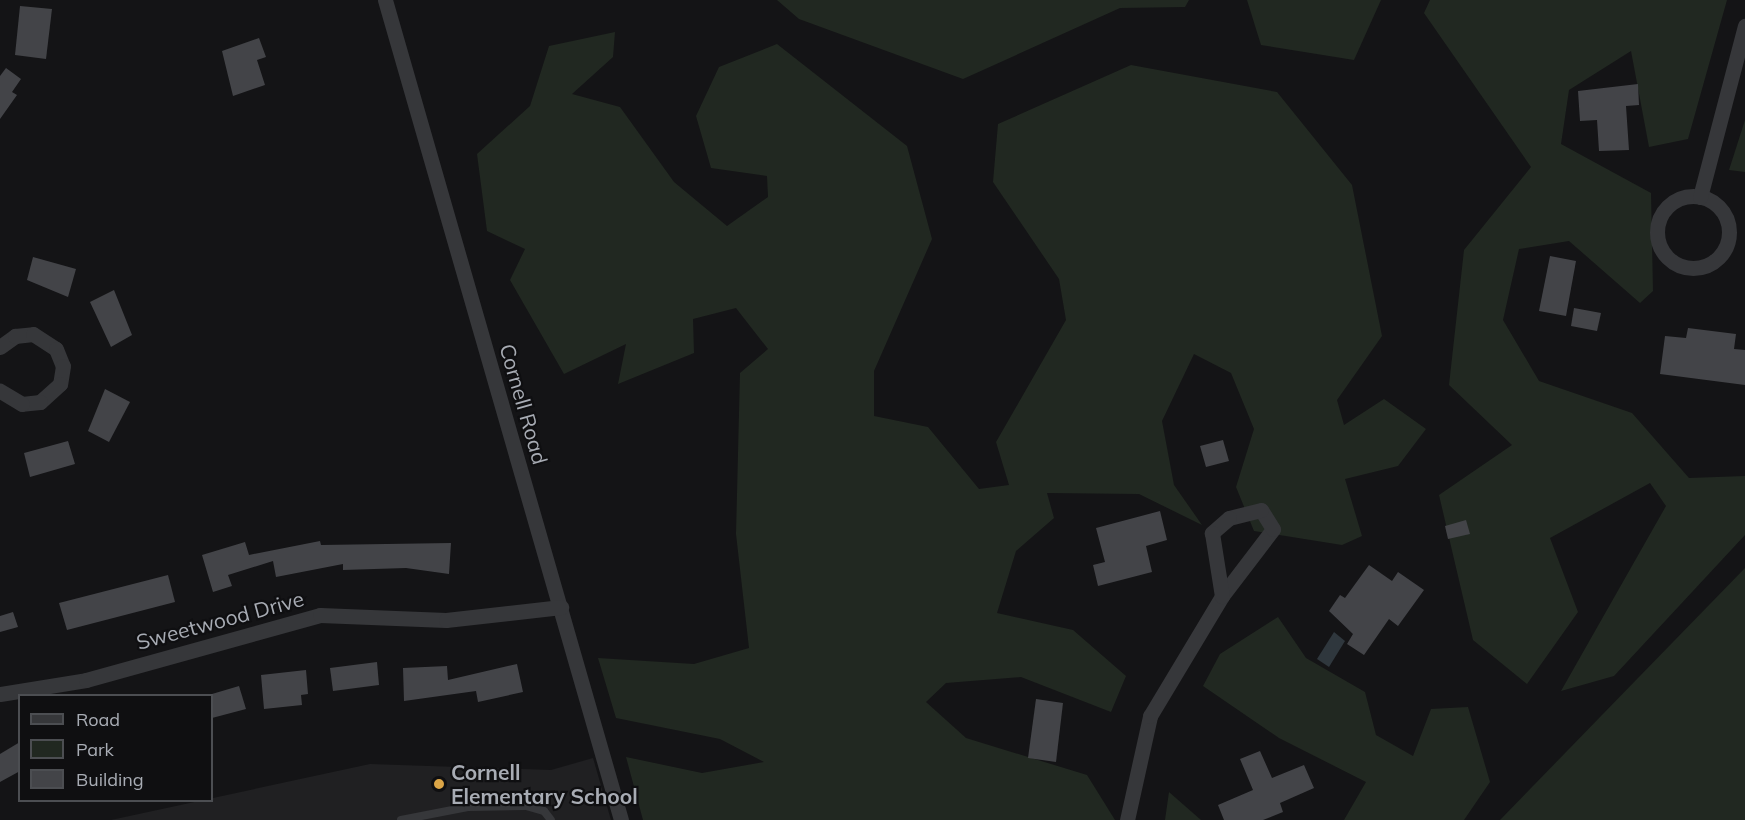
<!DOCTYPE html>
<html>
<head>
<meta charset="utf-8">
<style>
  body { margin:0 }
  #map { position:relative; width:1745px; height:820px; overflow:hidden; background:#141416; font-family:Mulish,sans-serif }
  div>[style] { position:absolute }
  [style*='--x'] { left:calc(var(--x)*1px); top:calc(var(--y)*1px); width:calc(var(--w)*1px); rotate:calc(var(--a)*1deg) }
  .built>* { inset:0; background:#202022 }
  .green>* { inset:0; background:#212821 }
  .water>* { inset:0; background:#2f373d }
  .building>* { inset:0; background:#434448 }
  .lane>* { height:8px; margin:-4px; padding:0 4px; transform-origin:4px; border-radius:4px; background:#36373a }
  .street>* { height:15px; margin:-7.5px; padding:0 7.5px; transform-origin:7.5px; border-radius:7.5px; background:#36373a }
  .street>.ring { margin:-7.5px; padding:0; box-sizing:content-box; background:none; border:15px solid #36373a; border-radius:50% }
  .dots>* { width:16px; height:16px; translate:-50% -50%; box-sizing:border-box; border:3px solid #0f0f11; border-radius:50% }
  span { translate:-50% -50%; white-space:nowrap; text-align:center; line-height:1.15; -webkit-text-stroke:4.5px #0f0f11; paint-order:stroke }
  .street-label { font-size:21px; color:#a8acb4 }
  .poi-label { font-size:21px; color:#a8acb4; font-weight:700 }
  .left { translate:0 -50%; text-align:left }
  .legend { position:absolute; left:18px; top:694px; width:195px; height:108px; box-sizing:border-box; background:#0f0f11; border:2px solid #4c4e52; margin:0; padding:8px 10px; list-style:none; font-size:18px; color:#a8acb4 }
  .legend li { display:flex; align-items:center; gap:12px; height:30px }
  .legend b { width:30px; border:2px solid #4c4e52 }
</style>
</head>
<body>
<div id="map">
  <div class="built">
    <i style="clip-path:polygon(593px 758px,611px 820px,111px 820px,370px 764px,551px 770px)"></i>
  </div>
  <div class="green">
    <i style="clip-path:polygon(777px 0,1189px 0,1185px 7px,1120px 8px,963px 79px,799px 19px)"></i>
    <i style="clip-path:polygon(1247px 0,1381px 0,1354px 60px,1261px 45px)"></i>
    <i style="clip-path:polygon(1430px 0,1727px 0,1688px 139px,1649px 147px,1631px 51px,1569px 90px,1561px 144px,1651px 193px,1653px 291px,1640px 303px,1569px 241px,1519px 249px,1503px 320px,1539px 381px,1632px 413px,1689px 478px,1745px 476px,1745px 535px,1614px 676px,1561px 691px,1666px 506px,1650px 483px,1550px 538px,1578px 612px,1527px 684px,1473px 640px,1439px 495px,1512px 445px,1449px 385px,1464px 250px,1531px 167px,1424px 13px)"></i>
    <i style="clip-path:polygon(615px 32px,613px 57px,572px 94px,620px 107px,674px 182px,727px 226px,768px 197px,767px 176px,711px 168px,696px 116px,719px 67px,777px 44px,907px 146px,932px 239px,874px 371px,874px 416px,928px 427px,979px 489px,1009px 485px,996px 442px,1066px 320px,1059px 279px,993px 182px,998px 124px,1131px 65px,1277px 92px,1352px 185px,1382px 336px,1337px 400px,1344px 425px,1384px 399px,1426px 429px,1398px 466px,1345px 479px,1362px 536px,1342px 545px,1254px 531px,1236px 487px,1254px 429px,1231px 373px,1194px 354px,1162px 421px,1174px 485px,1202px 525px,1139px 494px,1047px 493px,1054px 518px,1016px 551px,997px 613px,1073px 630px,1126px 676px,1111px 712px,1021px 677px,946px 683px,926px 702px,966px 738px,1087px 775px,1115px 820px,643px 820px,626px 757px,702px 773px,764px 762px,720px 739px,616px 718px,598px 658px,694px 664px,749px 648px,736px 534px,740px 373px,768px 349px,736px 308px,693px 319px,694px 353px,618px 384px,626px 344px,564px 374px,510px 280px,525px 249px,487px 231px,477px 154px,530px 106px,549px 46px)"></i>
    <i style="clip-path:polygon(1745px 120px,1745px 172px,1729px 170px)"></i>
    <i style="clip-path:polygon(1745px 568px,1745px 820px,1500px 820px,1602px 715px)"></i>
    <i style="clip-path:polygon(1278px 617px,1306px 658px,1365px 692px,1376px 735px,1413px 756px,1431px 709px,1468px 707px,1490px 782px,1464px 820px,1344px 820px,1366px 782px,1279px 738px,1203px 686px,1220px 654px)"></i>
    <i style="clip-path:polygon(1169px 792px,1201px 820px,1165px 820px)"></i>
  </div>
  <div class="water">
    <i style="clip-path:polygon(1334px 632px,1345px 641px,1329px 667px,1317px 659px)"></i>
  </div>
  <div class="building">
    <i style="clip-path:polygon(20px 6px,52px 9px,46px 59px,15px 55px)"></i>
    <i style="clip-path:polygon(259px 38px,266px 57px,257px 60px,265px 85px,233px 96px,222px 51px)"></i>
    <i style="clip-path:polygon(6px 68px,21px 79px,12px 92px,17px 95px,0 119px,0 76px)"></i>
    <i style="clip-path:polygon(1638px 84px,1639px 105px,1626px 106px,1629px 150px,1599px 151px,1597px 120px,1580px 121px,1578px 91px)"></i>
    <i style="clip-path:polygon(1550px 256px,1576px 261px,1566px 316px,1539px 311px)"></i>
    <i style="clip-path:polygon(33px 257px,76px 269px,68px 297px,27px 280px)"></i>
    <i style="clip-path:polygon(114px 290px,132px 335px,111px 347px,90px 302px)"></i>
    <i style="clip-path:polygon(1574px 308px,1601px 313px,1597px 331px,1571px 326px)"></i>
    <i style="clip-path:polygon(1688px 328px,1736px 334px,1734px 349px,1745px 350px,1745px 385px,1660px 374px,1665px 336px,1686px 338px)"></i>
    <i style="clip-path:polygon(105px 389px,130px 402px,109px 442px,88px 431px)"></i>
    <i style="clip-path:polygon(1223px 440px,1229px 461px,1206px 467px,1200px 446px)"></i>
    <i style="clip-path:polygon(68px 441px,75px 464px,30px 477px,24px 453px)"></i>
    <i style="clip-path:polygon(1160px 511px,1167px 540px,1146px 546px,1152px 572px,1098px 586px,1093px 565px,1105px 562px,1096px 528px)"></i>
    <i style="clip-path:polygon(1466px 520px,1470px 534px,1448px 539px,1445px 526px)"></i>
    <i style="clip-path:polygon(320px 541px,321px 545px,451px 543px,449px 574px,406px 568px,343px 570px,343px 564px,276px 577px,273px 561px,228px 575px,232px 586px,213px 592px,202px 555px,245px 542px,249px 555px)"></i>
    <i style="clip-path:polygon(1369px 565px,1392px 581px,1398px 572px,1424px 590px,1398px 626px,1389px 619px,1364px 655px,1347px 644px,1353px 634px,1329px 611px,1340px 595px,1345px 598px)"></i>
    <i style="clip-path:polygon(168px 575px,175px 602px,67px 630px,59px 603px)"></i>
    <i style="clip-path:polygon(13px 612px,18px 627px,0 632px,0 616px)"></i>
    <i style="clip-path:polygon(377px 662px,379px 685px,333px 691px,330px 668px)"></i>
    <i style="clip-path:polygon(517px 664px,523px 692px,478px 702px,476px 691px,404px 701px,403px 668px,447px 666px,448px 680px)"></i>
    <i style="clip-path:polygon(306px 670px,308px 694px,301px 695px,302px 705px,264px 709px,261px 675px)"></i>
    <i style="clip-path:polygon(239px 686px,246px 709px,212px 718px,212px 694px)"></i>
    <i style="clip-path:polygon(1036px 699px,1063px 703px,1056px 762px,1028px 758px)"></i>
    <i style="clip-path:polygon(20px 742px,20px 771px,0 782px,0 754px)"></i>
    <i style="clip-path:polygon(1260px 751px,1272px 778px,1304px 765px,1314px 788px,1280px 803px,1283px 812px,1263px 820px,1224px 820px,1218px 805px,1253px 790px,1240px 759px)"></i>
  </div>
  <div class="lane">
    <i style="--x:401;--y:820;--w:68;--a:-11"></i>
    <i style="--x:468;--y:807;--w:58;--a:-1"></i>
    <i style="--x:526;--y:806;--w:19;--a:16"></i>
    <i style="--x:544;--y:811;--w:11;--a:52"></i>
  </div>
  <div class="street">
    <i style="--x:385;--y:0;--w:853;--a:73.94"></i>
    <i class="ring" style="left:1657px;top:196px;width:57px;height:57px"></i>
    <i style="--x:1700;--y:197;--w:177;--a:-75.3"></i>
    <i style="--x:0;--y:347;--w:19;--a:-36"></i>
    <i style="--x:15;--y:336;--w:18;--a:-6"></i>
    <i style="--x:33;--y:334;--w:27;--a:33"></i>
    <i style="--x:56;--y:349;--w:18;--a:68"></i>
    <i style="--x:63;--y:366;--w:18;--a:99"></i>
    <i style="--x:60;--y:384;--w:27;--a:138"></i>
    <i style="--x:40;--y:402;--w:18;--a:174"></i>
    <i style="--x:22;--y:404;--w:26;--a:-149"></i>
    <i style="--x:0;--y:694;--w:87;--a:-9.2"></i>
    <i style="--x:86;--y:680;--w:243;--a:-15.5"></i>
    <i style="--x:320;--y:615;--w:126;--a:2.3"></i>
    <i style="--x:446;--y:620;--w:116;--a:-6.4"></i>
    <i style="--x:1127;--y:820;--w:107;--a:-77.5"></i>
    <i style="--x:1150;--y:716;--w:140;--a:-59"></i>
    <i style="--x:1222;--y:596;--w:84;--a:-52.7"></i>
    <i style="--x:1273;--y:529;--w:22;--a:-122"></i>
    <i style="--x:1261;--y:510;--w:33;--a:166"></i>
    <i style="--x:1229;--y:518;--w:23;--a:139"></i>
    <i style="--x:1212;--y:533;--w:64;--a:81"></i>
  </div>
  <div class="dots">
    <i style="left:439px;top:784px;background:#dba547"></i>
  </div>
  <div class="street-label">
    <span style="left:524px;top:404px;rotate:74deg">Cornell Road</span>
    <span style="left:220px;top:620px;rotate:-15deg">Sweetwood Drive</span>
  </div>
  <div class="poi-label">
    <span class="left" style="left:451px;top:784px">Cornell<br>Elementary School</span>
  </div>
  <ul class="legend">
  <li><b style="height:8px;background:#36373a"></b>Road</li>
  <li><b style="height:16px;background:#212821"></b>Park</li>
  <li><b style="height:16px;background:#434448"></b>Building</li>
  </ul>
</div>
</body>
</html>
